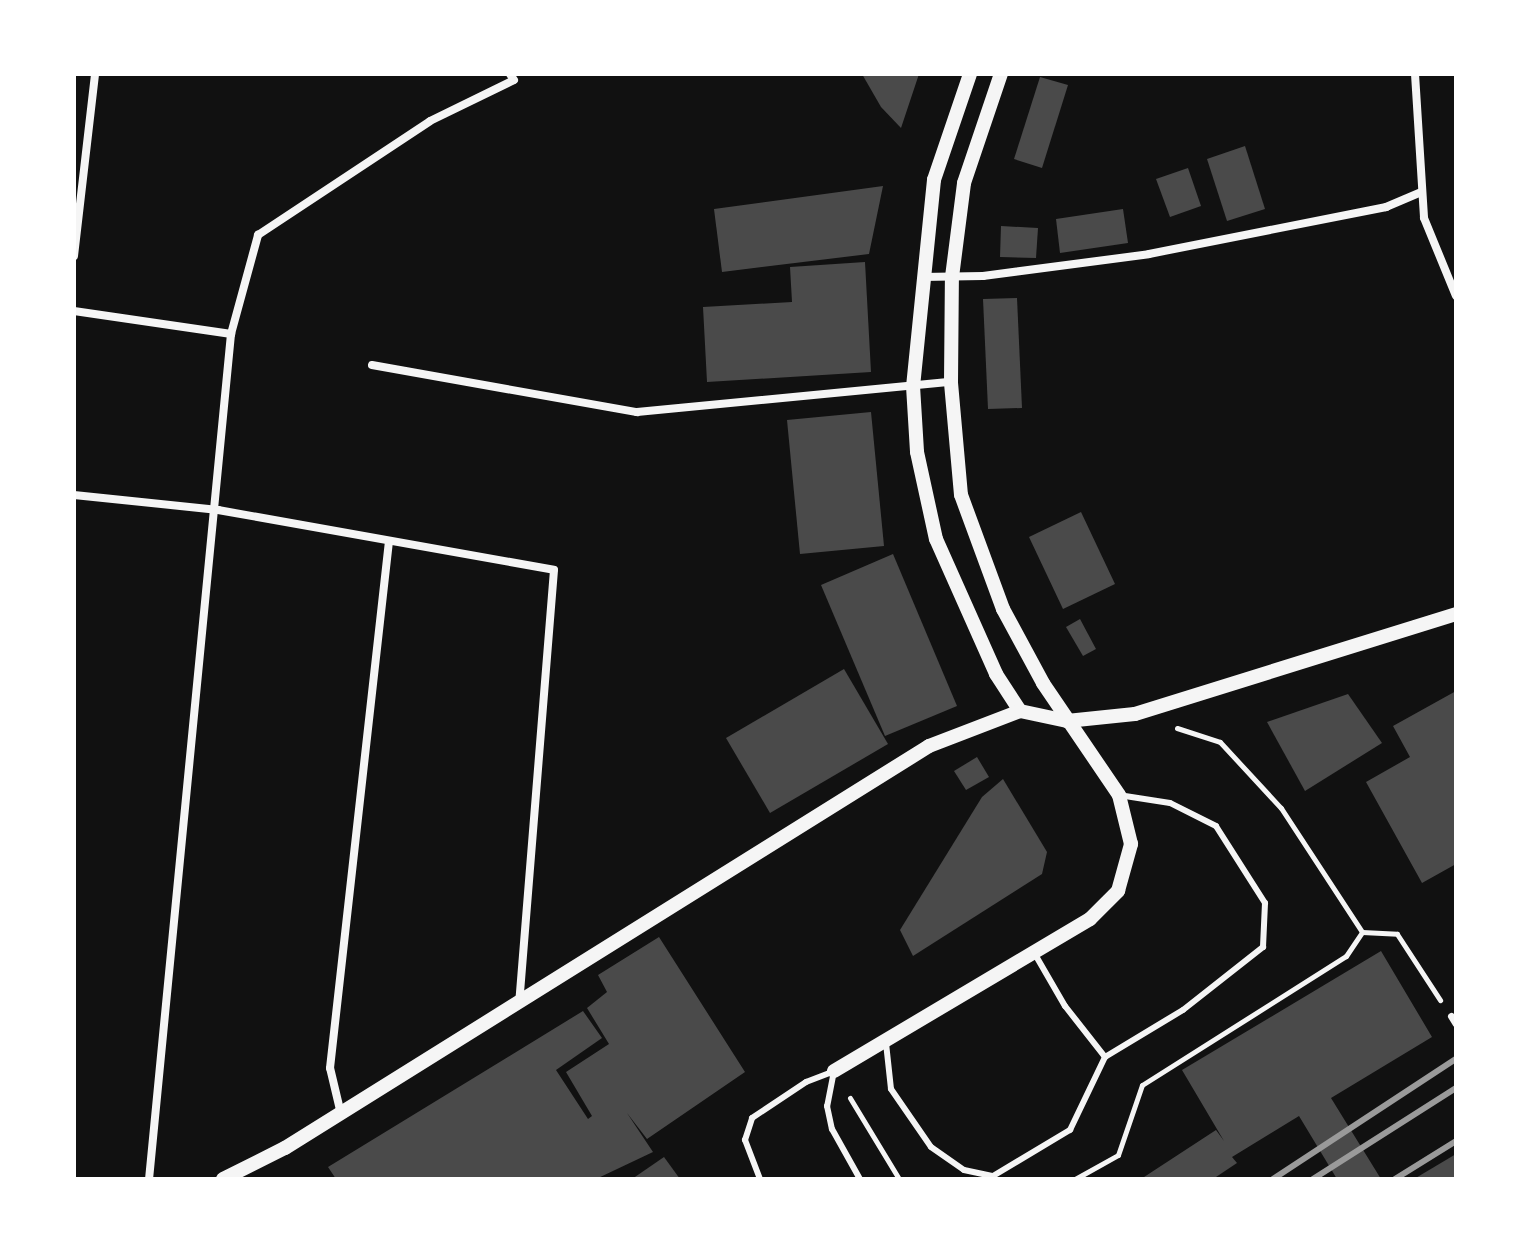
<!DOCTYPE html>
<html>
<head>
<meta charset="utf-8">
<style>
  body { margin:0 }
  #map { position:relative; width:1530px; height:1253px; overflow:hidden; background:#111; font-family:Quicksand,sans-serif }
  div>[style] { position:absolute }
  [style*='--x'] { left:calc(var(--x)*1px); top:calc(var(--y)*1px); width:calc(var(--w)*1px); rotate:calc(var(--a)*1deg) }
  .building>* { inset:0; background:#4a4a4a }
  .path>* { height:5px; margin:-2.5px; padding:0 2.5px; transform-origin:2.5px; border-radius:2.5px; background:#f5f5f5 }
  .service>* { height:6px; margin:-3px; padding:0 3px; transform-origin:3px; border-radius:3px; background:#f5f5f5 }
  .pedestrian>* { height:7px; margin:-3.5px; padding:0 3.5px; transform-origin:3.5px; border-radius:3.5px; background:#f5f5f5 }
  .minor>* { height:8px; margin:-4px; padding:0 4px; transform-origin:4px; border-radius:4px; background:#f5f5f5 }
  .tertiary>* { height:14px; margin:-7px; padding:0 7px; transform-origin:7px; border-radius:7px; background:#f5f5f5 }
  .rail>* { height:6px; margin:-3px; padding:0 3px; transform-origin:3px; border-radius:3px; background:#9a9a9a }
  span { translate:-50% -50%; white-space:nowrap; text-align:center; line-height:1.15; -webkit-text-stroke:7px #fff; paint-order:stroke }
  .frame { position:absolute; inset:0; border:76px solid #fff; pointer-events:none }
</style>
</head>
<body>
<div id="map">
  <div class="building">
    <i style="clip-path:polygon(862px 74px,919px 74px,901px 128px,881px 107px)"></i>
    <i style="clip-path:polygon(1040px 77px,1068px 85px,1042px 168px,1014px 159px)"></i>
    <i style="clip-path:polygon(1245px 146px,1265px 209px,1227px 221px,1207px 159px)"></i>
    <i style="clip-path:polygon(1188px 168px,1201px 206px,1170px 217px,1156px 179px)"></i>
    <i style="clip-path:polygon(883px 186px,869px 254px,722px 272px,714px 209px)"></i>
    <i style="clip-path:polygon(1123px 209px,1128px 243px,1060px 253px,1056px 219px)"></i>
    <i style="clip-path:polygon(1001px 226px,1038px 228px,1036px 258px,1000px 257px)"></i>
    <i style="clip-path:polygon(865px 262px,871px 372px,707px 382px,703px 307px,792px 302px,790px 267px)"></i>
    <i style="clip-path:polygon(1017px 298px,1022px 408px,988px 409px,983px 299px)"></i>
    <i style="clip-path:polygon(871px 412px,884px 546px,800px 554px,787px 420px)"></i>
    <i style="clip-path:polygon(1081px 512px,1115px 584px,1063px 609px,1029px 537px)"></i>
    <i style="clip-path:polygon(893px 554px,957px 706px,885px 736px,821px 585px)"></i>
    <i style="clip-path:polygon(1080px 619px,1096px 649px,1083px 656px,1066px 627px)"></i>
    <i style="clip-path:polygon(844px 669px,888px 744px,770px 813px,726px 738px)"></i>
    <i style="clip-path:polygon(1456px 691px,1456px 864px,1422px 883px,1366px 782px,1410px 757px,1393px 726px)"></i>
    <i style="clip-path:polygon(1348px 694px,1382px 743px,1305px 791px,1267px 722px)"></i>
    <i style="clip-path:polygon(977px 757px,989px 777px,966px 790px,954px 771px)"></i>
    <i style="clip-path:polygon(1003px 779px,1047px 852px,1042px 874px,913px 956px,900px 930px,982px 797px)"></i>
    <i style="clip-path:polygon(659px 937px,745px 1072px,647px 1139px,627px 1113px,653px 1152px,596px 1179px,336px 1179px,328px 1167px,583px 1011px,602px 1038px,556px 1070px,588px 1119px,592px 1116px,566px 1072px,609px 1044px,587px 1008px,607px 992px,598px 975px)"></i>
    <i style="clip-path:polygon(1381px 951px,1432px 1037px,1331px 1098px,1381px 1179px,1337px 1179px,1299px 1116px,1232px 1157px,1237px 1163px,1213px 1179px,1141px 1179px,1216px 1130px,1224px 1141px,1182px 1070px)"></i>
    <i style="clip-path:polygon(1456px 1154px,1456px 1179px,1414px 1179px)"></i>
    <i style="clip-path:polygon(664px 1157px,680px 1179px,632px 1179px)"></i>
  </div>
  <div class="path">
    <i style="--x:1177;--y:728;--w:45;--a:18"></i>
    <i style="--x:1220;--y:742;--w:90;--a:47.3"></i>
    <i style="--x:1281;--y:808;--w:148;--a:56.8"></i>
    <i style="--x:850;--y:1098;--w:95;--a:58.8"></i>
    <i style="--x:1075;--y:1179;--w:49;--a:-29.2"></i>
    <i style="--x:1118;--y:1155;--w:74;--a:-71.1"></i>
    <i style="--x:1142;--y:1085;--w:241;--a:-32.3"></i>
    <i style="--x:1346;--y:956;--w:29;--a:-56"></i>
    <i style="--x:1362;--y:932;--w:35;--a:3"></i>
    <i style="--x:1397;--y:934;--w:79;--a:56.9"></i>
  </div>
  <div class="service">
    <i style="--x:1036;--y:956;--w:58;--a:59.9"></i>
    <i style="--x:1065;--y:1006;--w:65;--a:51.9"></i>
    <i style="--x:886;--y:1043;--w:46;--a:83.8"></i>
    <i style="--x:891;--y:1089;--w:70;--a:55.4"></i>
    <i style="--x:931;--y:1147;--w:40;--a:34.9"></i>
    <i style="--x:964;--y:1170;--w:30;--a:12"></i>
    <i style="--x:993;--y:1176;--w:90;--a:-30.9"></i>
    <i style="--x:1070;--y:1130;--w:81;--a:-64.4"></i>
    <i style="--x:1105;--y:1057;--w:91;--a:-31.1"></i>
    <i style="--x:1183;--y:1010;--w:102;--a:-38.2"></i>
    <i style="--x:1263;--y:947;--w:44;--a:-87.4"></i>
    <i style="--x:1265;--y:903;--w:91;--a:-122.5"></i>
    <i style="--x:1216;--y:826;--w:51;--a:-153.4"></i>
    <i style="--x:1170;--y:803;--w:52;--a:-171.1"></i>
    <i style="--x:834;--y:1071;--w:36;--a:101"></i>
    <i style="--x:827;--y:1106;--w:24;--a:78"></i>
    <i style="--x:832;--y:1129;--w:57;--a:60.8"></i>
    <i style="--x:760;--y:1179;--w:42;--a:-111"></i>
    <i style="--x:745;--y:1140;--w:23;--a:-72"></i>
    <i style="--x:752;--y:1118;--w:65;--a:-33.7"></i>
    <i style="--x:806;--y:1082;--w:30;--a:-21"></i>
  </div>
  <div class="pedestrian">
    <i style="--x:1451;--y:1016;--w:9;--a:58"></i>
  </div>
  <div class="minor">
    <i style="--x:1415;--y:74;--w:144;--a:86.4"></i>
    <i style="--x:1424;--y:218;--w:84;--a:67.7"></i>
    <i style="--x:74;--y:256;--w:183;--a:-83.4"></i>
    <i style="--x:922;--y:277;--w:61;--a:-0.9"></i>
    <i style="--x:983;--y:276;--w:167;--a:-7.5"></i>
    <i style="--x:1149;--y:254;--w:242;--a:-11.2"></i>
    <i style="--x:1386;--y:207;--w:39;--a:-23"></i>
    <i style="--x:74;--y:311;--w:159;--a:8.3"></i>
    <i style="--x:231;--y:334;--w:849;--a:95.54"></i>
    <i style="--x:231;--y:334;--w:103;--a:-74.7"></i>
    <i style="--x:258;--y:235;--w:206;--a:-33.5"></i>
    <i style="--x:430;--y:121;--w:93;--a:-26"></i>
    <i style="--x:514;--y:80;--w:7;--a:-124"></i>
    <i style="--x:372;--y:365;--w:269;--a:10.1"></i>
    <i style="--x:637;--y:412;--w:315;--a:-5.5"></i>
    <i style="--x:74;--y:495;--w:145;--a:5.9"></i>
    <i style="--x:218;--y:510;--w:341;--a:10.1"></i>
    <i style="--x:554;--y:570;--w:433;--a:94.6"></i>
    <i style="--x:341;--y:1114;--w:47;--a:-103.4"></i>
    <i style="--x:330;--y:1068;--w:530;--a:-83.61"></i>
  </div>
  <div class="tertiary">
    <i style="--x:970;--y:74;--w:112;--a:108.8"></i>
    <i style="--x:934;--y:180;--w:207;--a:95.8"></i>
    <i style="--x:913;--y:386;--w:66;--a:86.5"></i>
    <i style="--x:917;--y:452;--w:89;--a:77.7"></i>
    <i style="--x:936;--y:539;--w:148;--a:66"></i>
    <i style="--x:996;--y:674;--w:44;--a:57"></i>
    <i style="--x:1020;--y:711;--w:48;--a:12"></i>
    <i style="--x:1067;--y:721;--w:68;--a:-5.9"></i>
    <i style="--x:1135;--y:714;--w:336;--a:-17.3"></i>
    <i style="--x:834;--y:1071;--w:298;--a:-30.7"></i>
    <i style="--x:1090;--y:919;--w:40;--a:-45"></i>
    <i style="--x:1118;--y:891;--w:49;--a:-74.5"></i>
    <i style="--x:1131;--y:844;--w:50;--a:-103.8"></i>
    <i style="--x:1119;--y:795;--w:135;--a:-124.2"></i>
    <i style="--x:1043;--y:683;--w:84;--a:-118.4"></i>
    <i style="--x:1003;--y:609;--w:121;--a:-110.2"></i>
    <i style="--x:961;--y:495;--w:113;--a:-95.1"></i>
    <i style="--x:951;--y:382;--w:105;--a:-89.5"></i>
    <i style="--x:952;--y:277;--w:95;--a:-82.7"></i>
    <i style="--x:964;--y:183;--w:115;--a:-71.3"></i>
    <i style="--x:223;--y:1179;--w:69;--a:-26.6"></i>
    <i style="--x:285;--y:1148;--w:759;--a:-31.97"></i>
    <i style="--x:929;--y:746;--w:97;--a:-21"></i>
  </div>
  <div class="rail">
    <i style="--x:1273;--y:1179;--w:219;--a:-33.3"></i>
    <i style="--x:1313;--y:1179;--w:169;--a:-32.5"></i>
    <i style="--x:1395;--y:1179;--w:72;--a:-31.9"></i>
  </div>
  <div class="frame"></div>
</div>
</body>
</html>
